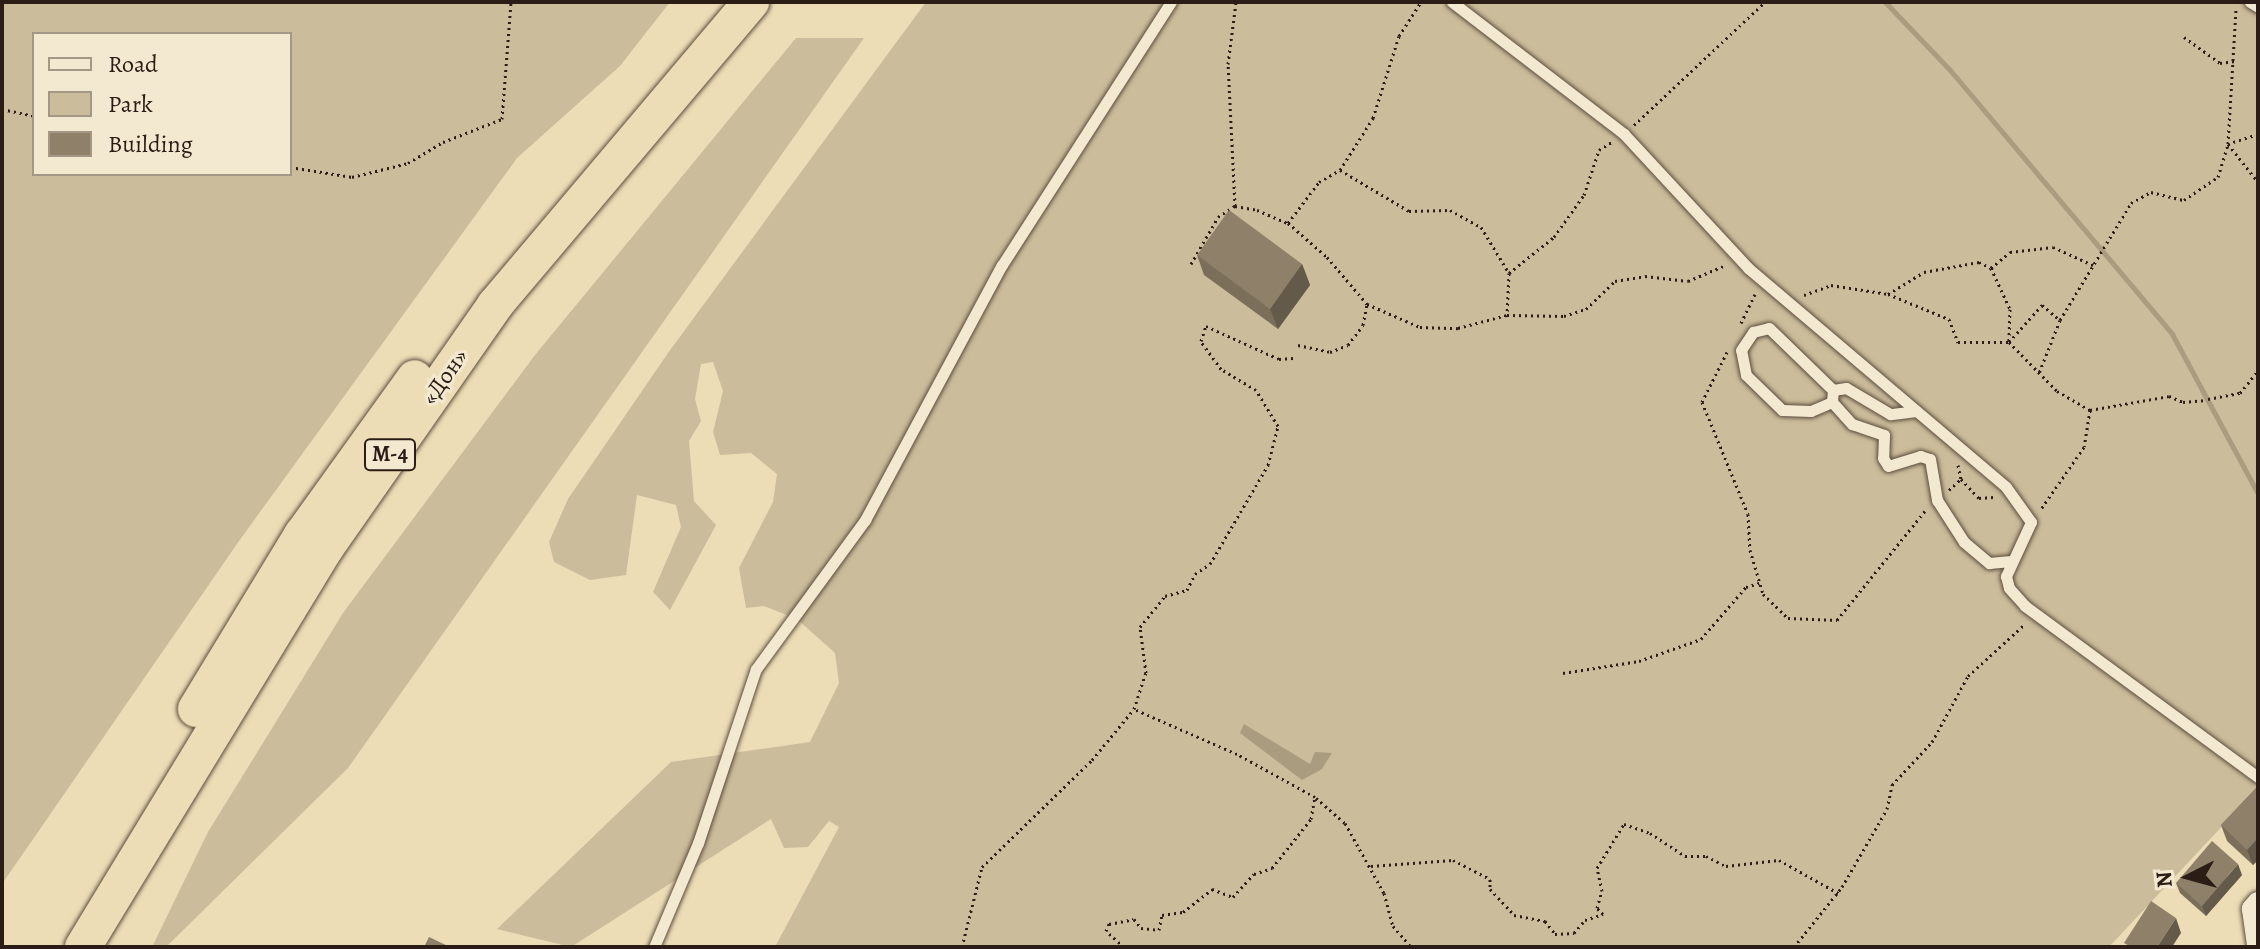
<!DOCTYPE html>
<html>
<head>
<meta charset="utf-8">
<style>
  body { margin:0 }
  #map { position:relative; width:2260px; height:949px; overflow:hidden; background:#ecddb6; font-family:Alegreya,serif }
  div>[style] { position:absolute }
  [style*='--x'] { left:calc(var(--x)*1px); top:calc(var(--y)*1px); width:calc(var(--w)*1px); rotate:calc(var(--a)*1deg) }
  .green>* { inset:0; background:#cbbc9b }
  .water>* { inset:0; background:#aa9c7f }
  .stream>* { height:5px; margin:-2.5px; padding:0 2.5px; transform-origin:2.5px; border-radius:2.5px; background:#aa9c7f }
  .path>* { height:3px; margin-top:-1.5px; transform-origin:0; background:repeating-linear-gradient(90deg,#2b1d15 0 2px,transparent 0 6px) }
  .roads { filter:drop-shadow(0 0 2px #5b4d3d) drop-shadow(0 0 2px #5b4d3d) }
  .service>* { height:11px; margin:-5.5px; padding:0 5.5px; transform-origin:5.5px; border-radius:5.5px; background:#f3e9d0 }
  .minor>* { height:22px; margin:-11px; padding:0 11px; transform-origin:11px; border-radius:11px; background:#f3e9d0 }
  .trunk>* { height:36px; margin:-18px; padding:0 18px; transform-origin:18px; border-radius:18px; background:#ecddb6 }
  .wall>* { inset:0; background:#7b6f5a }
  .shaded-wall>* { inset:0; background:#645a4a }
  .building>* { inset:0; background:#8f8169 }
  span { translate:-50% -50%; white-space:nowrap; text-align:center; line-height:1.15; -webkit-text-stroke:6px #f3e9d0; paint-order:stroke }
  .shield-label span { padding:2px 6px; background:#f3e9d0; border:2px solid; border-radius:6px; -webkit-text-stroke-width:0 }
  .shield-label { font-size:22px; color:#2b1d15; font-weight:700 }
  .street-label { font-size:24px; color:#2b1d15 }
  .frame { position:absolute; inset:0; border:4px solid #2b1d15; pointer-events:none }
  .legend { position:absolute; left:32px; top:32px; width:260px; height:144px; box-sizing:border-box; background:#f3e9d0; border:2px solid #a39785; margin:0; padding:10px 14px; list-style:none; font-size:24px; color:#2b1d15 }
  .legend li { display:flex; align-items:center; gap:16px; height:40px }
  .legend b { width:40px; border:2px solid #a39785 }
  .north { position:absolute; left:2148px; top:837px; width:80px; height:80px; -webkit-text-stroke:6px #f3e9d0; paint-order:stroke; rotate:264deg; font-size:22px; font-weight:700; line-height:32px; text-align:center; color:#2b1d15 }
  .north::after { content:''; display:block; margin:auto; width:28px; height:36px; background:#2b1d15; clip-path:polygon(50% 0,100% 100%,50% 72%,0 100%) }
</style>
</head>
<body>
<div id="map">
  <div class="green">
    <i style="clip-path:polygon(evenodd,2px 2px,670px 2px,620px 66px,517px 158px,239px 541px,2px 884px,2px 2px,34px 34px,290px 34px,290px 174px,34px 174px,34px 34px)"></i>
    <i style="clip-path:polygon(926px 2px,2258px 2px,2258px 788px,2109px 947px,775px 947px,839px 827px,829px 821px,808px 847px,784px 848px,771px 819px,571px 947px,497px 929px,671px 762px,810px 742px,839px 683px,835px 653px,797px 619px,764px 606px,746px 608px,739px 568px,773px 502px,777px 474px,751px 453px,720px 455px,713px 432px,723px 391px,713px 362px,701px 364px,695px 399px,701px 421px,689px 441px,694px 501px,716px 525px,670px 610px,653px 592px,681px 527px,676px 505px,637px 495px,626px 575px,590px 580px,554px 562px,549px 542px,568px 499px,668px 353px)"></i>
    <i style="clip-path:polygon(796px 38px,864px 38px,348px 768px,166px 947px,152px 947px,208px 832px,343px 613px,535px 355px)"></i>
  </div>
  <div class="water">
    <i style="clip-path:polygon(1244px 724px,1310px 764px,1315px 752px,1332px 753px,1322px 769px,1302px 780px,1240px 733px)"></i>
  </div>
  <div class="stream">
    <i style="--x:1885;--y:2;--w:94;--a:46.3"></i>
    <i style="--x:1950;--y:70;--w:345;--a:49.9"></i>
    <i style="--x:2172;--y:334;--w:182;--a:61.7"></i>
  </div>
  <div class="path">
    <i style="--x:2184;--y:37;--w:44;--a:35.8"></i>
    <i style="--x:2220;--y:63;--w:15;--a:-8"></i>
    <i style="--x:2;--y:109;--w:33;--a:12"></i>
    <i style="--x:1634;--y:125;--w:180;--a:-43.2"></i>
    <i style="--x:2258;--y:134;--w:32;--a:162"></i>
    <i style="--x:2228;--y:144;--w:48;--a:51.7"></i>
    <i style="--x:290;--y:167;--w:63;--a:9.2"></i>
    <i style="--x:352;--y:177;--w:58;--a:-14"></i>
    <i style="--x:408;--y:163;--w:41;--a:-31"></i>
    <i style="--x:443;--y:142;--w:63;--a:-21.3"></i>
    <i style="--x:502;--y:119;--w:117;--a:-85.6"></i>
    <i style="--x:1340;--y:170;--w:62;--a:-57.6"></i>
    <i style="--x:1373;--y:118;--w:86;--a:-72.4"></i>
    <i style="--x:1399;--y:36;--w:40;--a:-57.1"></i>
    <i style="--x:1235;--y:206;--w:142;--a:-92.8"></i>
    <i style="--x:1228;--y:64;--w:63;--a:-82.6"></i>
    <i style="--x:1288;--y:223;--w:51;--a:-52.9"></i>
    <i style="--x:1319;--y:182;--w:24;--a:-30"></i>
    <i style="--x:1340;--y:170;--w:80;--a:30.7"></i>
    <i style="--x:1409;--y:211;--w:41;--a:-1.4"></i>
    <i style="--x:1450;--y:210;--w:35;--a:29"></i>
    <i style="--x:1481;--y:227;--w:54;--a:58.7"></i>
    <i style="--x:1509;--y:273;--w:42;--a:92.7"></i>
    <i style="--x:1191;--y:264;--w:54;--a:-60.1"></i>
    <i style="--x:1218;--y:217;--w:20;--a:-33"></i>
    <i style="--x:1235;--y:206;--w:22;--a:10"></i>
    <i style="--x:1257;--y:210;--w:34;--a:23"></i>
    <i style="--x:1288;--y:223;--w:52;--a:41.1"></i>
    <i style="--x:1327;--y:257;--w:62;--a:49.6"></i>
    <i style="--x:1367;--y:304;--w:58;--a:23.5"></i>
    <i style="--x:1420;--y:327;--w:38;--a:2"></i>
    <i style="--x:1458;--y:328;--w:51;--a:-14.9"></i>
    <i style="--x:1507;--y:315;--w:57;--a:1"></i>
    <i style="--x:1564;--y:316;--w:23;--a:-18"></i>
    <i style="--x:1586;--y:309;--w:40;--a:-44"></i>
    <i style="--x:1615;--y:281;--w:30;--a:-9"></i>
    <i style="--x:1645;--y:276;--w:43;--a:6.6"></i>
    <i style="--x:1688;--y:281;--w:39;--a:-23"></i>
    <i style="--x:1991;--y:268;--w:25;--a:-40"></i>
    <i style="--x:2010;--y:252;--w:43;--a:-6.6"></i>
    <i style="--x:2053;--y:247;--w:44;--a:24.2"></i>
    <i style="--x:1509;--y:273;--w:58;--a:-38.7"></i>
    <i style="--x:1554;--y:237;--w:52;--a:-54.5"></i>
    <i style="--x:1584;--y:195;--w:47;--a:-71.6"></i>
    <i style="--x:1599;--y:150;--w:15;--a:-32"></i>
    <i style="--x:1888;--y:294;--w:42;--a:-31.4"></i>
    <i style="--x:1924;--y:272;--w:56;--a:-10.3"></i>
    <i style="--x:1979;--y:262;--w:13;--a:27"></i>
    <i style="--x:1991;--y:268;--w:45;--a:65.1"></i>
    <i style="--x:2010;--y:309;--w:33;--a:92"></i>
    <i style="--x:2009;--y:342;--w:50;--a:-48.3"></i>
    <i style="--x:2042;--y:305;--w:23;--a:40"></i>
    <i style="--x:2060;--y:320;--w:57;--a:111.6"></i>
    <i style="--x:1804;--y:295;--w:29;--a:-20"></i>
    <i style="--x:1831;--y:285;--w:58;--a:9"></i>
    <i style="--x:1888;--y:294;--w:66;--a:22.3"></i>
    <i style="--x:1949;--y:319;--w:25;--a:69"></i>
    <i style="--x:1958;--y:342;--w:51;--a:0"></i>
    <i style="--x:2009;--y:342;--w:69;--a:45.6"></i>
    <i style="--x:2057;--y:391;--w:38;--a:30"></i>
    <i style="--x:2090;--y:410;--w:37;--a:99"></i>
    <i style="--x:2084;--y:447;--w:75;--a:124.7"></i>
    <i style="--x:2060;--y:320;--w:137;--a:-58.7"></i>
    <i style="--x:2131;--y:203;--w:23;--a:-29"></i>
    <i style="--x:2151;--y:192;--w:34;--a:14"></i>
    <i style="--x:2184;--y:200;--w:41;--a:-34.1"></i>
    <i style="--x:2218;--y:177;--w:34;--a:-73"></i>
    <i style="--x:2228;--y:144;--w:135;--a:-86.6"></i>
    <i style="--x:1741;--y:323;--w:32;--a:-64"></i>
    <i style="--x:1298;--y:345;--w:33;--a:12"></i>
    <i style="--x:1330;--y:352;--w:19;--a:-21"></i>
    <i style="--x:1348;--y:345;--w:25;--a:-53"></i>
    <i style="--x:1363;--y:325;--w:21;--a:-79"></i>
    <i style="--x:1727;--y:352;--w:56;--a:116.6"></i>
    <i style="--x:1702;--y:402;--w:121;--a:67.7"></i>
    <i style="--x:1748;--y:514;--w:36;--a:87"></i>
    <i style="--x:1750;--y:550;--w:46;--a:73.5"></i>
    <i style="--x:1763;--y:594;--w:35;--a:44"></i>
    <i style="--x:1788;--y:618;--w:49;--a:2.3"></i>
    <i style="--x:1837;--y:620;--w:140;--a:-51.1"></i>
    <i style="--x:2208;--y:399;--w:33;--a:-11"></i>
    <i style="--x:2240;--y:393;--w:28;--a:-51"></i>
    <i style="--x:2090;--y:410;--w:80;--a:-10"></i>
    <i style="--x:2169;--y:396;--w:15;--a:23"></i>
    <i style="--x:2183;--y:402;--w:24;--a:-5"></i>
    <i style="--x:1958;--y:465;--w:14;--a:78"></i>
    <i style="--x:1961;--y:479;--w:26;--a:47"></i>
    <i style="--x:1979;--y:498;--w:15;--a:-4"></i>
    <i style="--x:1949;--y:490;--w:16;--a:-43"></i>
    <i style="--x:1563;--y:673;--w:77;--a:-9"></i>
    <i style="--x:1639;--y:661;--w:66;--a:-19.5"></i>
    <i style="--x:1701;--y:639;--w:69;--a:-49.1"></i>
    <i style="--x:1746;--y:587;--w:14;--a:-17"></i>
    <i style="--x:1316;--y:798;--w:38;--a:41"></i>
    <i style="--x:1345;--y:823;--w:80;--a:60.9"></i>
    <i style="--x:1384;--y:893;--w:34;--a:75"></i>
    <i style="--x:1393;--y:926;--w:28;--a:49"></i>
    <i style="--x:1371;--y:866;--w:82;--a:-4.2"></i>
    <i style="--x:1453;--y:860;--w:42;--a:27.2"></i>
    <i style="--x:1490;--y:879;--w:10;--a:90"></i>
    <i style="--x:1490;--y:889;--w:35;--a:47"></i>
    <i style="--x:1514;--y:915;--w:32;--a:11"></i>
    <i style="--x:1545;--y:921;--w:16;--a:52"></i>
    <i style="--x:1555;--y:934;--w:19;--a:-3"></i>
    <i style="--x:1574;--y:933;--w:17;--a:-50"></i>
    <i style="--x:1585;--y:920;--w:19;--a:-18"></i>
    <i style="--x:1603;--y:914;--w:8;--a:-135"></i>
    <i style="--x:1597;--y:908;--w:18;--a:-74"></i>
    <i style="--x:1602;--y:891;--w:24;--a:-102"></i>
    <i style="--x:1597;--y:868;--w:52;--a:-58.5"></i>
    <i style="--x:1624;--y:824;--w:28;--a:19"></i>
    <i style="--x:1650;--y:833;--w:42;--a:33.3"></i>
    <i style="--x:1685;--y:856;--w:21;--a:0"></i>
    <i style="--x:1706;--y:856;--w:22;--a:27"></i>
    <i style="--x:1726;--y:866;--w:53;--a:-6.5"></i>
    <i style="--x:1779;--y:860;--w:68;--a:29.2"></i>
    <i style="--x:962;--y:947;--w:82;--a:-76"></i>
    <i style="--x:982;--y:867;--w:153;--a:-44.2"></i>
    <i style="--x:1092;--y:760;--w:66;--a:-50.5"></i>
    <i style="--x:1134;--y:709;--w:38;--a:-72"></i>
    <i style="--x:1146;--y:673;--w:46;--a:-97.4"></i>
    <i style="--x:1140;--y:627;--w:40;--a:-51"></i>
    <i style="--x:1165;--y:596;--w:23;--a:-15"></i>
    <i style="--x:1187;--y:590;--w:18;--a:-63"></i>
    <i style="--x:1195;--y:574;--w:18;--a:-34"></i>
    <i style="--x:1210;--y:564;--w:115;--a:-59.6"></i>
    <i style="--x:1268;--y:465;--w:40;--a:-75.6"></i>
    <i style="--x:1278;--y:426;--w:42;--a:-121.4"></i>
    <i style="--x:1256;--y:390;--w:41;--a:-149"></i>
    <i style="--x:1221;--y:369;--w:34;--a:-126"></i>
    <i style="--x:1201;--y:341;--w:16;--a:-72"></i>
    <i style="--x:1206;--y:326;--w:80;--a:24.3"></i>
    <i style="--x:1279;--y:359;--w:14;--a:-4"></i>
    <i style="--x:1124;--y:947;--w:24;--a:-138"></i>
    <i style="--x:1106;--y:931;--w:8;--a:-67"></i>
    <i style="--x:1109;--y:924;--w:25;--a:-11"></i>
    <i style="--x:1134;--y:919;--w:11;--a:52"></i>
    <i style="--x:1141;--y:928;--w:18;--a:6"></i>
    <i style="--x:1159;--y:930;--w:15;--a:-79"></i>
    <i style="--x:1162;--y:915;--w:21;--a:-8"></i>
    <i style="--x:1183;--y:912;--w:37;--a:-38"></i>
    <i style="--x:1212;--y:889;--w:22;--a:21"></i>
    <i style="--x:1233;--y:897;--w:31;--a:-48"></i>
    <i style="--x:1254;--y:874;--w:19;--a:-18"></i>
    <i style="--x:1272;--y:868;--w:63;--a:-51.5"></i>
    <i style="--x:1311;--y:819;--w:22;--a:-80"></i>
    <i style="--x:1315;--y:797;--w:89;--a:-151.1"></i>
    <i style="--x:1237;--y:754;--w:112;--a:-156.4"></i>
    <i style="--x:1794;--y:947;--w:77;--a:-51.3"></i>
    <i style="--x:1842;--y:887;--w:90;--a:-60"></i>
    <i style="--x:1887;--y:809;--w:25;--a:-78"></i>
    <i style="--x:1892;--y:785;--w:59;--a:-47.1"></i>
    <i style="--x:1932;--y:742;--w:75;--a:-61.4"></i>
    <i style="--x:1968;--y:676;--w:77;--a:-42.4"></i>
  </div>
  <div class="roads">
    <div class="service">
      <i style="--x:1452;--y:2;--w:217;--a:37.5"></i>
      <i style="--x:1624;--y:134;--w:183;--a:47.2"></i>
      <i style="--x:1748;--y:268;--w:338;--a:40.3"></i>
      <i style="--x:2006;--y:487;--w:43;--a:54.5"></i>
      <i style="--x:2031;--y:522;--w:60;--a:114.8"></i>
      <i style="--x:2006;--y:576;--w:12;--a:76"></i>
      <i style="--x:2009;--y:588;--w:24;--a:48"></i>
      <i style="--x:2025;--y:606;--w:289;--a:36.3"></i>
      <i style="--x:2250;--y:2;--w:9;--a:32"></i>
      <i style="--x:1832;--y:402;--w:23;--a:157"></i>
      <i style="--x:1811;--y:411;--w:29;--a:-178"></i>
      <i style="--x:1782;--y:410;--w:50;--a:-135.8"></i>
      <i style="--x:1746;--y:375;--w:25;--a:-101"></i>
      <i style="--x:1741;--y:350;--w:22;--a:-56"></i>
      <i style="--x:1753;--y:332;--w:16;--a:-14"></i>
      <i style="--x:1769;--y:328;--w:89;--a:44.1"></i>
      <i style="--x:1916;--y:411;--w:26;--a:173"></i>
      <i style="--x:1890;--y:414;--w:51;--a:-149.4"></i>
      <i style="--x:1846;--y:388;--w:13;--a:171"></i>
      <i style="--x:1833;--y:390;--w:12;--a:95"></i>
      <i style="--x:1832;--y:402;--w:30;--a:48"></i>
      <i style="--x:1852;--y:424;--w:34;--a:19"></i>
      <i style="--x:1884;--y:435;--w:23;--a:92"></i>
      <i style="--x:1883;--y:458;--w:9;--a:58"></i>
      <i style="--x:1888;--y:466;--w:34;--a:-17"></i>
      <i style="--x:1920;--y:456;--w:10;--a:17"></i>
      <i style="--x:1930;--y:459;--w:42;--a:80.3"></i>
      <i style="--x:1937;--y:500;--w:50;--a:57.3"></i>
      <i style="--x:1964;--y:542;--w:33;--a:40"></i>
      <i style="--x:1989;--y:563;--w:22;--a:-5"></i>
      <i style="--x:654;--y:947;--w:113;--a:-67.1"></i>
      <i style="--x:698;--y:843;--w:183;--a:-71.6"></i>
      <i style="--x:756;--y:669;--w:185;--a:-53.8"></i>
      <i style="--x:865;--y:520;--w:289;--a:-61.8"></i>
      <i style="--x:1002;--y:265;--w:313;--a:-57.3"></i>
    </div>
    <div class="minor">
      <i style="--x:2258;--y:903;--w:8;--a:130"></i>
      <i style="--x:2253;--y:909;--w:34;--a:82"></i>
    </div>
    <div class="trunk">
      <i style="--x:196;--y:709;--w:204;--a:-58.7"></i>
      <i style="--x:302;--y:535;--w:193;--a:-54.3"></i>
      <i style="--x:83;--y:947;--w:466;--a:-58.7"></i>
      <i style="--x:325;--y:549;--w:297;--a:-55.1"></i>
      <i style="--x:495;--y:305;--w:397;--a:-49.8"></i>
    </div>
  </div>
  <div class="wall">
    <i style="clip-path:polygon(1197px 255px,1302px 264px,1310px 285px,1278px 329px,1204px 275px)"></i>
    <i style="clip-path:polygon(2258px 786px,2258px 860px,2253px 865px,2227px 841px,2221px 825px)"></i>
    <i style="clip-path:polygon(2242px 875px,2206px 916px,2180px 893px,2176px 883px)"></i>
  </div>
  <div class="shaded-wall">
    <i style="clip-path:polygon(1302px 264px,1310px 285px,1278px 329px,1270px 309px)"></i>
    <i style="clip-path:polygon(2258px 838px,2258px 860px,2253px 865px,2247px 850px)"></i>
    <i style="clip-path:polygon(2238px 864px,2242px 875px,2206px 916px,2202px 906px)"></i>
    <i style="clip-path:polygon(2176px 918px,2181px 933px,2172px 947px,2157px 947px)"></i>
  </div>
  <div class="building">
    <i style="clip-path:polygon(1229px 210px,1302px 264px,1270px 309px,1197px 255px)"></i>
    <i style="clip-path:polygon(2258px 786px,2258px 838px,2247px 850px,2221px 825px)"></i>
    <i style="clip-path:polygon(2212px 841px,2238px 864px,2202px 906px,2176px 883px)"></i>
    <i style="clip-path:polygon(2151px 901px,2176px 918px,2157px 947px,2131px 947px,2124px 943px)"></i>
    <i style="clip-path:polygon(429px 937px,450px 947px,424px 947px)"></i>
  </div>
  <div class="shield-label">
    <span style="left:390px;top:455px">М-4</span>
  </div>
  <div class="street-label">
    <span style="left:445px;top:377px;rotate:-55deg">«Дон»</span>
  </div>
  <div class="frame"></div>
  <ul class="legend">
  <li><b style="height:10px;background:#f3e9d0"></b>Road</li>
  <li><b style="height:22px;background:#cbbc9b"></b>Park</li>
  <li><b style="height:22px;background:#8f8169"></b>Building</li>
  </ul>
  <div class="north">N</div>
</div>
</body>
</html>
